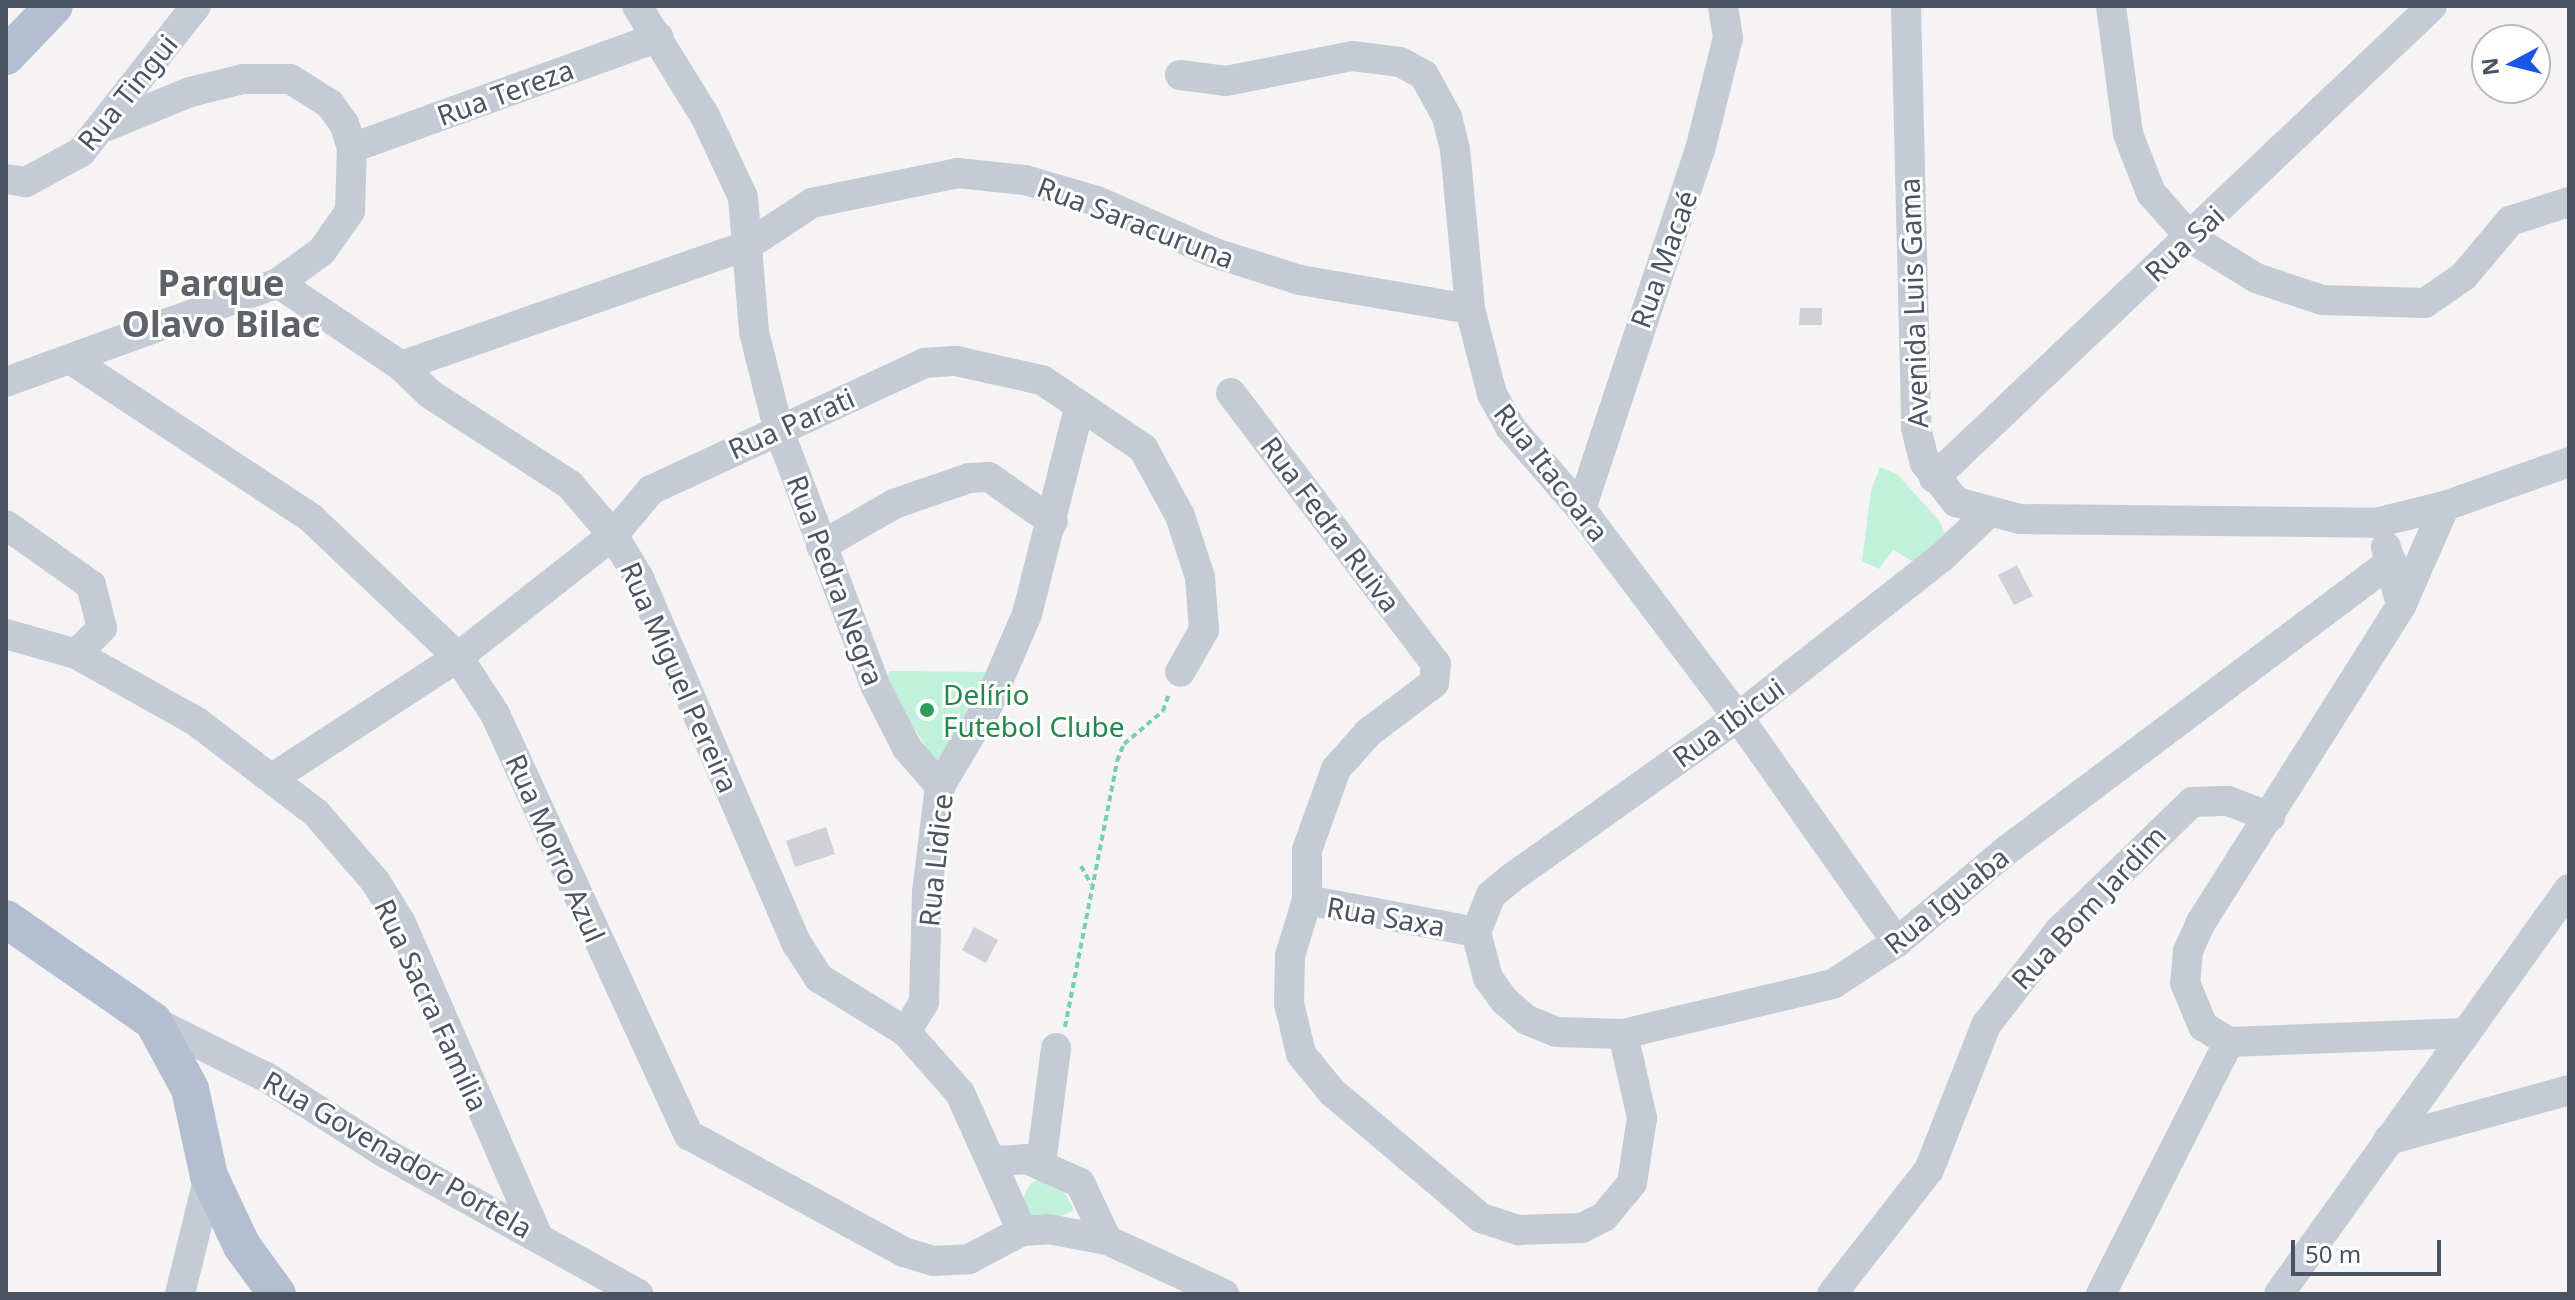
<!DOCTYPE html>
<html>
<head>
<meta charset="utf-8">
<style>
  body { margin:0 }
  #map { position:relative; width:2575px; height:1300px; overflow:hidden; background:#f5f3f3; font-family:"Noto Sans",sans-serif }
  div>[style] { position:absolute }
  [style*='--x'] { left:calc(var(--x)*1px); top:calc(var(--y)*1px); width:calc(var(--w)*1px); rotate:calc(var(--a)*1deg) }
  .green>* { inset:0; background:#c2f1db }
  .building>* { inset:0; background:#cfd1d7 }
  .path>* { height:4px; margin-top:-2px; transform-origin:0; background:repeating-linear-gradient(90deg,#79d0b1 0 6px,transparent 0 10px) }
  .minor>* { height:30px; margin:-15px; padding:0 15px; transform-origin:15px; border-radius:15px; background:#c4cbd4 }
  .major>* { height:38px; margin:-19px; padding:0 19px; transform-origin:19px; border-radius:19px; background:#b3bed1 }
  .dots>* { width:22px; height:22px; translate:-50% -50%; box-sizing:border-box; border:4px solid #fff; border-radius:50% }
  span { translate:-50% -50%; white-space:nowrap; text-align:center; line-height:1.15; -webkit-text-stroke:6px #fff; paint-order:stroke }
  .street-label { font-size:28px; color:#4a5361 }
  .leisure-label { font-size:28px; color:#27864d }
  .left { translate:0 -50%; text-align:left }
  .district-label { font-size:36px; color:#5f6268; font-weight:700 }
  .frame { position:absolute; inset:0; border:8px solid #4a5361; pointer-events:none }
  .north { position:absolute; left:2471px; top:24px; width:80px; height:80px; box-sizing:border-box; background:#fff; border:2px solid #b7bac0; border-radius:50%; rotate:263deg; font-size:22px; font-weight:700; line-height:32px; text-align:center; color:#4a5361 }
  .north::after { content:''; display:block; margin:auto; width:28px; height:36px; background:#1957e9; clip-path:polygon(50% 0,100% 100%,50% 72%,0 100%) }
  .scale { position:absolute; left:2291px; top:1240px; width:150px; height:36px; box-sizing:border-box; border:4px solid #4a5361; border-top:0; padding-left:10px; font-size:24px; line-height:28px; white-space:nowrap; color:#4a5361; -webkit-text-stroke:6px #fff; paint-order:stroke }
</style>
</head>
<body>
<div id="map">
  <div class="green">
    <i style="clip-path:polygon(1880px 467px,1897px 474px,1940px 522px,1945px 535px,1918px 564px,1893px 550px,1879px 569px,1862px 561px,1871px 491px)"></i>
    <i style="clip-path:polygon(890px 671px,989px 672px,950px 753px,935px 761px,884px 681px)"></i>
    <i style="clip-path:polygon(1044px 1176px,1066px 1195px,1074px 1210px,1055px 1219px,1031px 1216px,1021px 1202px,1030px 1184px)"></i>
  </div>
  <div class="building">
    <i style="clip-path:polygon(1800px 308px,1822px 308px,1822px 325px,1799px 325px)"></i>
    <i style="clip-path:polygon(2017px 565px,2033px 596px,2014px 605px,1998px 575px)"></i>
    <i style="clip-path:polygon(826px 827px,835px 854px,795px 867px,786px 841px)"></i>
    <i style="clip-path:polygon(974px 927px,998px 940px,986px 963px,962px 950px)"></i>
  </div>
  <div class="path">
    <i style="--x:1081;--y:866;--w:21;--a:61"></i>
    <i style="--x:1065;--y:1027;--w:271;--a:-78.9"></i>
    <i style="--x:1117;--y:761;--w:18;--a:-68"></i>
    <i style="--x:1124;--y:744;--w:51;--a:-40.2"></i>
    <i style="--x:1163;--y:711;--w:18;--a:-71"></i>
  </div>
  <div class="minor">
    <i style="--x:637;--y:6;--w:129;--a:58.3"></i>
    <i style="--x:705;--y:116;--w:89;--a:64.9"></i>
    <i style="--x:743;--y:197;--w:135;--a:85.3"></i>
    <i style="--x:754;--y:332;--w:99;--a:76"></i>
    <i style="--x:778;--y:428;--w:275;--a:69.3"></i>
    <i style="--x:875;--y:685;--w:71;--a:63.1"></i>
    <i style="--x:907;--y:748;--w:50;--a:49"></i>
    <i style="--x:1906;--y:6;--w:422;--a:88.6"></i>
    <i style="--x:1916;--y:428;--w:36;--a:76"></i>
    <i style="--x:1925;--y:463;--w:50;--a:51.5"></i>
    <i style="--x:1956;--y:502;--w:66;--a:14.9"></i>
    <i style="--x:2020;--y:519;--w:355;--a:0.6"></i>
    <i style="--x:2375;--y:523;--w:72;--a:-13.7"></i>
    <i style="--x:2445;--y:506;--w:132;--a:-19.5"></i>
    <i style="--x:2111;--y:6;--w:129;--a:82.4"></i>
    <i style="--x:2128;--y:134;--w:63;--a:68.7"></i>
    <i style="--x:2151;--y:193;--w:60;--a:48.4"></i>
    <i style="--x:2191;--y:238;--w:76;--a:31.6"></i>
    <i style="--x:2256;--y:278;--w:70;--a:18.4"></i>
    <i style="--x:2322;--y:300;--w:103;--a:1.7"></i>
    <i style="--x:2425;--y:303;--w:47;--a:-34.7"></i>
    <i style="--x:2464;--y:276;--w:72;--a:-50.1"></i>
    <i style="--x:2510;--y:221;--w:62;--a:-17.9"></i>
    <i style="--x:1180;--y:75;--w:46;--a:7.4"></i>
    <i style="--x:1226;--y:81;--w:128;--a:-11.2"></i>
    <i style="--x:1352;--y:56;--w:48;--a:7.1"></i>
    <i style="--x:1400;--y:62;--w:27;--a:28"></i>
    <i style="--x:1424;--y:75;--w:48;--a:61.3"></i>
    <i style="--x:1447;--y:117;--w:33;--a:76"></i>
    <i style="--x:1455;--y:149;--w:161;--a:84.6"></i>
    <i style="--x:1470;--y:309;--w:88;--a:75.5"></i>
    <i style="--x:1492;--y:394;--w:38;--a:61"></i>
    <i style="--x:1510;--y:427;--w:108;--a:49.1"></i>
    <i style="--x:1581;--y:509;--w:261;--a:53"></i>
    <i style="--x:1738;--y:717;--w:276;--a:54.8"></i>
    <i style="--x:352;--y:148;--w:326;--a:-19.9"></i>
    <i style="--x:6;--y:179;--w:20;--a:9"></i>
    <i style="--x:26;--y:182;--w:63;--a:-28.6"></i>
    <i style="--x:81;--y:152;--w:186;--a:-51.8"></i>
    <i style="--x:278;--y:283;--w:148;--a:34"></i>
    <i style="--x:401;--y:366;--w:40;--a:44"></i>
    <i style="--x:430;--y:394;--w:167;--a:33"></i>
    <i style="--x:570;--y:485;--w:66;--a:49.3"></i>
    <i style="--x:613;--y:535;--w:50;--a:58.8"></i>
    <i style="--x:639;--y:578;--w:399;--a:66.7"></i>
    <i style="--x:797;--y:944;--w:40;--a:57.1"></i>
    <i style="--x:819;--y:978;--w:102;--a:31.8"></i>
    <i style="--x:70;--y:359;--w:289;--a:33.4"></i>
    <i style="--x:311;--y:518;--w:202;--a:43.4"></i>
    <i style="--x:458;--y:657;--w:68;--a:57"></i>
    <i style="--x:495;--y:714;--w:464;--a:65.3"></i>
    <i style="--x:689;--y:1135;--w:245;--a:28.6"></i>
    <i style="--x:904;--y:1252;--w:31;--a:17"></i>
    <i style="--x:934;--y:1261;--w:35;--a:-3"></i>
    <i style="--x:969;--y:1259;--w:60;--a:-27.8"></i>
    <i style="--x:1022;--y:1231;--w:26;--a:-4"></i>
    <i style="--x:1048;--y:1229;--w:60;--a:10.6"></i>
    <i style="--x:1107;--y:1240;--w:129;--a:24.8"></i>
    <i style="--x:401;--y:366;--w:367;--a:-19.2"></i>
    <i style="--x:748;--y:245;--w:77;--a:-33.3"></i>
    <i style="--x:812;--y:203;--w:149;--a:-11.6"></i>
    <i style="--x:958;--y:173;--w:67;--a:6"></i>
    <i style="--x:1025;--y:180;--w:75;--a:16.3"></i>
    <i style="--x:1097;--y:201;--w:126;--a:23.9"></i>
    <i style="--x:1212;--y:252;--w:92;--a:17.7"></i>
    <i style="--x:1300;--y:280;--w:172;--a:9.7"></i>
    <i style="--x:6;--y:382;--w:289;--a:-20"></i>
    <i style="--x:278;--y:283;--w:54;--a:-36"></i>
    <i style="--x:322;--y:251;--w:49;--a:-55"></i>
    <i style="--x:350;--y:211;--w:63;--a:-88.2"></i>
    <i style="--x:352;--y:148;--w:25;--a:-108"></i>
    <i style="--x:344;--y:124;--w:24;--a:-125"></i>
    <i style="--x:330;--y:104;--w:47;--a:-148"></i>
    <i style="--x:290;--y:79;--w:47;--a:180"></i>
    <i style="--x:243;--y:79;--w:55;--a:166.2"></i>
    <i style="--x:190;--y:92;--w:90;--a:157.7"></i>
    <i style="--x:1231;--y:393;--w:340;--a:52.9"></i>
    <i style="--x:1436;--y:664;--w:19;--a:96"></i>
    <i style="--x:1434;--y:683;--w:83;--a:142.9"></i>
    <i style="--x:1368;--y:733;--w:48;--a:131.6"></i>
    <i style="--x:1336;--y:769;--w:86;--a:109.7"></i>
    <i style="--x:1307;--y:850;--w:50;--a:90"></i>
    <i style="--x:1307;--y:900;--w:172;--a:10.7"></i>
    <i style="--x:1934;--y:478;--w:686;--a:-43.46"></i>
    <i style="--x:1581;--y:509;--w:378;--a:-71.7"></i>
    <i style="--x:1700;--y:150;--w:115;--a:-76"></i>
    <i style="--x:1728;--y:38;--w:32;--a:-99"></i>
    <i style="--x:6;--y:525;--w:104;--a:35.2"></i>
    <i style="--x:91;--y:585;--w:44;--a:75.7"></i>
    <i style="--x:102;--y:628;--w:37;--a:135"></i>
    <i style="--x:821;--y:546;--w:84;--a:-29.9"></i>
    <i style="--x:894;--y:504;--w:79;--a:-19.1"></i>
    <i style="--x:969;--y:478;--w:20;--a:-3"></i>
    <i style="--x:989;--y:477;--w:78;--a:35.1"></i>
    <i style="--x:2386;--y:547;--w:61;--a:75.7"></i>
    <i style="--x:2401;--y:606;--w:374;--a:122.3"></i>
    <i style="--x:2201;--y:922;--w:32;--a:114"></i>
    <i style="--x:2188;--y:951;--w:32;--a:95"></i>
    <i style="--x:2185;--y:983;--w:47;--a:67.3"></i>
    <i style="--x:2203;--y:1026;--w:31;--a:32"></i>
    <i style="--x:2229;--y:1042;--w:237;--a:-2.2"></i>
    <i style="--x:2401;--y:606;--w:109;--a:-66.3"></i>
    <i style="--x:6;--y:634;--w:73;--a:15.9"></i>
    <i style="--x:76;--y:654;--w:139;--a:29.3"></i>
    <i style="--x:197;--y:722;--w:150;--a:37.4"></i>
    <i style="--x:316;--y:813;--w:90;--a:49.1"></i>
    <i style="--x:375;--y:881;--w:49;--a:58.2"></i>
    <i style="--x:401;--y:923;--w:339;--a:66.4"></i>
    <i style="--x:274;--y:777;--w:220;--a:-33.1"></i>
    <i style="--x:458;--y:657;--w:197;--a:-38.2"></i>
    <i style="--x:613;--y:535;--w:59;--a:-49.8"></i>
    <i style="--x:651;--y:490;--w:302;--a:-24.9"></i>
    <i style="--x:925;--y:363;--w:31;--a:-4"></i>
    <i style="--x:956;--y:361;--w:88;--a:12.5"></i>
    <i style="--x:1042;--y:380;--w:122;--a:34"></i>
    <i style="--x:1143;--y:448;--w:77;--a:61.4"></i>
    <i style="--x:1180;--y:516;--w:64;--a:71.8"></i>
    <i style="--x:1200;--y:577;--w:53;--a:85.7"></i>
    <i style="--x:1204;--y:630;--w:48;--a:119.7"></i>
    <i style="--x:1307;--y:900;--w:59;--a:106.9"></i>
    <i style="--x:1290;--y:956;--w:47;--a:91.2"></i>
    <i style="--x:1289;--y:1003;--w:52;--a:76.8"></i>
    <i style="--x:1301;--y:1054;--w:49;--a:50.8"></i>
    <i style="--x:1332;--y:1092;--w:195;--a:40.2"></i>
    <i style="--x:1481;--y:1218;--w:40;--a:18"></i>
    <i style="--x:1519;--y:1230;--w:63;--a:-1.8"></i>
    <i style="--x:1582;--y:1228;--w:25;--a:-27"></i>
    <i style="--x:1604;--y:1217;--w:44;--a:-50.5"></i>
    <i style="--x:1632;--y:1183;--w:66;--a:-81.3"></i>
    <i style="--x:1642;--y:1118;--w:86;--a:-102.7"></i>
    <i style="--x:1476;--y:932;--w:48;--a:75.4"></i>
    <i style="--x:1488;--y:978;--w:29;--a:54"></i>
    <i style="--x:1505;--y:1001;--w:29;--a:41"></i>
    <i style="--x:1527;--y:1020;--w:32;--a:22"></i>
    <i style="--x:1557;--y:1032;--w:66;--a:1.7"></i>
    <i style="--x:1623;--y:1034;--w:216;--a:-13.4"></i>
    <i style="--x:1833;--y:984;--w:77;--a:-33.3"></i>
    <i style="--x:1897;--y:942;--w:143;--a:-39.9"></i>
    <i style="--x:2007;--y:850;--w:481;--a:-36.9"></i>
    <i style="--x:1476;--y:932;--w:40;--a:-68"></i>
    <i style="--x:1491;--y:895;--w:25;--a:-40"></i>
    <i style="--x:1510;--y:879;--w:280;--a:-35.4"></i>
    <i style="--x:1738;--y:717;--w:258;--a:-38.1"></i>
    <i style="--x:1941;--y:558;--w:64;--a:-43.7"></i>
    <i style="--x:153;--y:1021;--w:126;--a:26.4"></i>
    <i style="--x:266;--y:1077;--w:141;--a:32.6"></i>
    <i style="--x:385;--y:1153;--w:290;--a:29.1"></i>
    <i style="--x:2388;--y:1140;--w:188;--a:-15.4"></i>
    <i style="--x:994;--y:1161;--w:33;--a:-3"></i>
    <i style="--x:1027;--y:1159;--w:58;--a:24.4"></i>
    <i style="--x:1080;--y:1183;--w:63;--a:64.7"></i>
    <i style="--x:1041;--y:1164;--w:117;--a:-82.6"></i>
    <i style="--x:1022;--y:1231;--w:151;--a:-114.2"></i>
    <i style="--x:960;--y:1093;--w:81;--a:-131.5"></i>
    <i style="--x:906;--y:1032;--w:35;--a:-59"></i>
    <i style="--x:924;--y:1002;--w:110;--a:-88.4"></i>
    <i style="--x:927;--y:892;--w:107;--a:-83"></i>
    <i style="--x:940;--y:786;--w:92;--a:-59.3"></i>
    <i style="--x:987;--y:707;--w:101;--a:-66.7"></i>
    <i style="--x:1027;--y:614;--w:212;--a:-75.8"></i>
    <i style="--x:180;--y:1294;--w:122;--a:-76.2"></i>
    <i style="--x:1832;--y:1294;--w:157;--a:-52"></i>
    <i style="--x:1929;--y:1170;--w:156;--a:-68.5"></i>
    <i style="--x:1986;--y:1025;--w:120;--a:-52.1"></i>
    <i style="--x:2060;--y:930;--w:184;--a:-44.1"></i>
    <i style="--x:2192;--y:802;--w:36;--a:-2"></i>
    <i style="--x:2228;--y:801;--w:45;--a:20.9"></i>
    <i style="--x:2101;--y:1294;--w:283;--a:-63.1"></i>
    <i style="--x:2279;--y:1294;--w:498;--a:-54.4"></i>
  </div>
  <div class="major">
    <i style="--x:6;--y:56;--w:69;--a:-46.2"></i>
    <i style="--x:6;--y:919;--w:179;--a:34.8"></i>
    <i style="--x:153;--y:1021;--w:77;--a:61.4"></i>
    <i style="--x:190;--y:1089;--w:89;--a:77.7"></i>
    <i style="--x:209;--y:1176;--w:77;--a:64.8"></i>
    <i style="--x:242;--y:1246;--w:59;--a:53.9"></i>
  </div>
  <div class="dots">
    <i style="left:927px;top:710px;background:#2e9e5b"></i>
  </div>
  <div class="street-label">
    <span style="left:127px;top:92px;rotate:-51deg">Rua Tingui</span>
    <span style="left:505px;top:92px;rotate:-20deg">Rua Tereza</span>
    <span style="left:1136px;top:222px;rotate:21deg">Rua Saracuruna</span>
    <span style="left:2184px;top:243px;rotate:-43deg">Rua Sai</span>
    <span style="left:1663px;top:259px;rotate:-70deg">Rua Macaé</span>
    <span style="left:1913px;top:303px;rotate:-92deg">Avenida Luis Gama</span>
    <span style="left:791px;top:423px;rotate:-24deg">Rua Parati</span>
    <span style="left:1552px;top:472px;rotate:52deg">Rua Itacoara</span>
    <span style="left:1331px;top:524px;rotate:53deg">Rua Fedra Ruiva</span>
    <span style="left:836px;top:580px;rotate:69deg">Rua Pedra Negra</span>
    <span style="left:680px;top:677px;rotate:66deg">Rua Miguel Pereira</span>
    <span style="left:1728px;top:722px;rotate:-36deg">Rua Ibicui</span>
    <span style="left:556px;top:848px;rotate:66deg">Rua Morro Azul</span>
    <span style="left:935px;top:860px;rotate:-84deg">Rua Lidice</span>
    <span style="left:1946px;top:900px;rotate:-39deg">Rua Iguaba</span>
    <span style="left:2088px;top:907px;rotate:-47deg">Rua Bom Jardim</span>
    <span style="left:1386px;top:916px;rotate:10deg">Rua Saxa</span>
    <span style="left:432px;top:1005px;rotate:65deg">Rua Sacra Familia</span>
    <span style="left:398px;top:1154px;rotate:30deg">Rua Govenador Portela</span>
  </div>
  <div class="leisure-label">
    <span class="left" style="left:943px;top:710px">Delírio<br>Futebol Clube</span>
  </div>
  <div class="district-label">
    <span style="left:221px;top:303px">Parque<br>Olavo Bilac</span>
  </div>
  <div class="frame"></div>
  <div class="north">N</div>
  <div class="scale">50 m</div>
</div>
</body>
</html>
